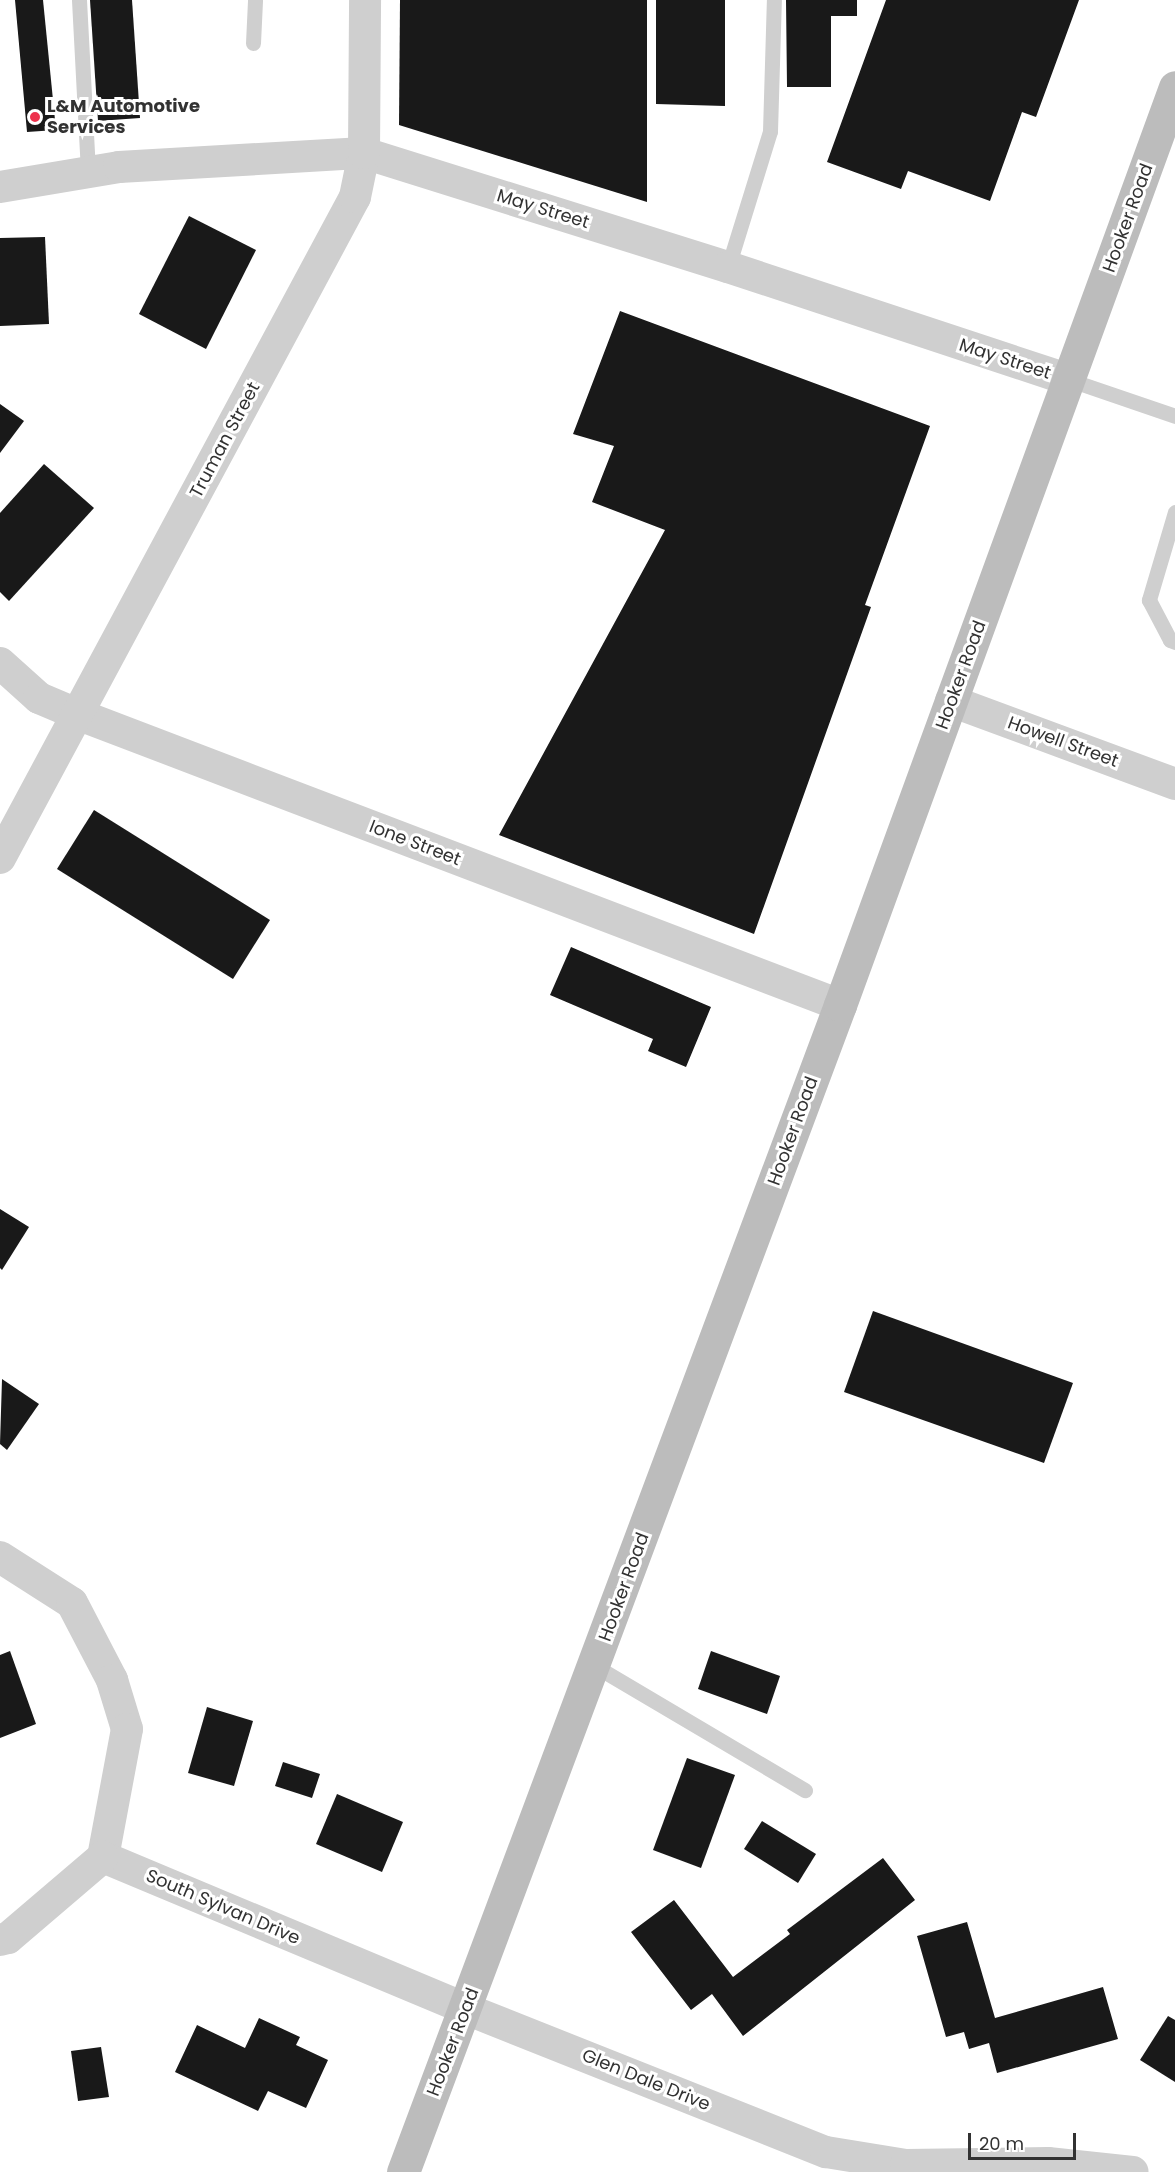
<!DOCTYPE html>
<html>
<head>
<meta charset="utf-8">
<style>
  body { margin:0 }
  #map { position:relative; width:1175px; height:2172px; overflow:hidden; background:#fff; font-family:Poppins,sans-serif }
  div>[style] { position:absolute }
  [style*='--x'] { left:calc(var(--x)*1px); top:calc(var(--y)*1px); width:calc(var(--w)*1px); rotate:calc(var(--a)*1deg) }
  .building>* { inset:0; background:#191919 }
  .lane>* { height:15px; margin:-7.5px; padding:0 7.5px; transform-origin:7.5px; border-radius:7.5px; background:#cfcfcf }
  .street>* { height:32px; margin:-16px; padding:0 16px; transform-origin:16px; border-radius:16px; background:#cfcfcf }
  .secondary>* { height:33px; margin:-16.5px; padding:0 16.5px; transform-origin:16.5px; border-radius:16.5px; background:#bcbcbc }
  .dots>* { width:16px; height:16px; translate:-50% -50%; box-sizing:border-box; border:3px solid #fff; border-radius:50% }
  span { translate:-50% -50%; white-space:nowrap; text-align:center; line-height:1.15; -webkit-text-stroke:6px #fff; paint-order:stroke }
  .poi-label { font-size:18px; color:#323232; font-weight:700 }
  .left { translate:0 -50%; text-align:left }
  .street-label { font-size:18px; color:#323232 }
  .scale { position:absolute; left:968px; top:2133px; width:108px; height:27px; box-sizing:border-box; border:3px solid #323232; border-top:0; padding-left:8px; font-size:18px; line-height:21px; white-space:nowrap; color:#323232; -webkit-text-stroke:4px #fff; paint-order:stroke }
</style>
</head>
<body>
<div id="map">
  <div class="building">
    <i style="clip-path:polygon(15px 0,43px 0,56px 130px,27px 132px)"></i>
    <i style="clip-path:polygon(90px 0,132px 0,140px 118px,98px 121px)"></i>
    <i style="clip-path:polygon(400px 0,647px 0,647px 202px,399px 125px)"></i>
    <i style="clip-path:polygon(656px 0,725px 0,725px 106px,656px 104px)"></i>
    <i style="clip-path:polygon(786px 0,857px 0,857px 16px,831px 16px,831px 87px,787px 87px)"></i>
    <i style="clip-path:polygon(886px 0,1079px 0,1036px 117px,1022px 112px,990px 201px,908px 171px,901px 189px,827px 162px)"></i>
    <i style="clip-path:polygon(189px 216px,256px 250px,206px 349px,139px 314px)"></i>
    <i style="clip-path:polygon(45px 237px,49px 324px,0 326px,0 238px)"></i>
    <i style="clip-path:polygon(620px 311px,930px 426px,865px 605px,871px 607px,754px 934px,499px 835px,665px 530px,592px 502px,614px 446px,573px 434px)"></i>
    <i style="clip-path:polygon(0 404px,24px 421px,0 453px)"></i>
    <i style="clip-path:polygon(44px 464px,94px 508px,9px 601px,0 592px,0 513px)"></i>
    <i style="clip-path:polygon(94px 810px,270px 920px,233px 979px,57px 869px)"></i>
    <i style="clip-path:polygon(571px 947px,711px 1007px,686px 1067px,648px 1051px,653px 1039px,550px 995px)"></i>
    <i style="clip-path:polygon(0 1209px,29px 1227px,2px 1270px,0 1268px)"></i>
    <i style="clip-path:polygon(873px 1311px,1073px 1383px,1044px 1463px,844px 1392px)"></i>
    <i style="clip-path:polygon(2px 1379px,39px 1404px,7px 1450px,0 1444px)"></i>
    <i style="clip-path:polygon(10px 1651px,36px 1724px,0 1738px,0 1655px)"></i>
    <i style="clip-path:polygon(711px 1651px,780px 1676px,767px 1714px,698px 1689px)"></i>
    <i style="clip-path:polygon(207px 1707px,253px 1721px,234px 1786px,188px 1773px)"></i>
    <i style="clip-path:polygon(687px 1758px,735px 1775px,701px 1868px,653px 1850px)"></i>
    <i style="clip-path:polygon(283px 1762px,320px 1774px,312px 1798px,275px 1786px)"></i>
    <i style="clip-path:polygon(337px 1794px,403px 1822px,382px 1872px,316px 1844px)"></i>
    <i style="clip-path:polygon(762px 1821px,816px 1854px,798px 1883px,744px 1849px)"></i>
    <i style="clip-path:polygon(883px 1858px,915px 1900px,743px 2036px,712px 1994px,691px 2010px,631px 1932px,674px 1900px,733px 1977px,790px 1934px,787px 1930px)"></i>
    <i style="clip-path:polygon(967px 1922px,995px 2018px,1103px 1987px,1118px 2039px,997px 2073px,989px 2043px,969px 2049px,964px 2032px,946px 2037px,917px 1936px)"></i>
    <i style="clip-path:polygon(1168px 2016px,1175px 2020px,1175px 2082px,1140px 2060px)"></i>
    <i style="clip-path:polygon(259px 2018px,300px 2037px,296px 2045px,328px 2060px,306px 2108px,268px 2091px,258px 2111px,175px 2072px,197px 2025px,245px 2048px)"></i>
    <i style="clip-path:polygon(101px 2047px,109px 2097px,78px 2101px,71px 2051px)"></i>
  </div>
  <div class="lane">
    <i style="--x:79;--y:0;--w:172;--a:87"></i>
    <i style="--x:253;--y:43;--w:43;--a:-87.3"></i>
    <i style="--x:728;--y:267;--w:142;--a:-72.8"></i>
    <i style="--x:770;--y:131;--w:131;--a:-88.3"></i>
    <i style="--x:1070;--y:380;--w:111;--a:18.9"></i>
    <i style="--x:1175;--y:512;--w:92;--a:106.5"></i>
    <i style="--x:1149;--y:600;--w:45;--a:62.3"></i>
    <i style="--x:1170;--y:640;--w:5;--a:22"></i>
    <i style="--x:595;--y:1666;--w:244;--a:30.6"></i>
  </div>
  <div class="street">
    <i style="--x:0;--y:187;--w:121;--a:-9.5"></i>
    <i style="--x:119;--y:167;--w:245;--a:-3.3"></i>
    <i style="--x:364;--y:153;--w:381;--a:17.4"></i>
    <i style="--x:728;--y:267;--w:360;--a:18.3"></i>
    <i style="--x:0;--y:663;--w:52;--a:41.9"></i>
    <i style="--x:39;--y:698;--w:41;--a:22.8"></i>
    <i style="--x:77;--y:714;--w:817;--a:20.88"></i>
    <i style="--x:951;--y:701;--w:239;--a:20.3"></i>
    <i style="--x:0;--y:858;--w:750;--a:-61.76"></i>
    <i style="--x:355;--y:197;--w:45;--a:-78.4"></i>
    <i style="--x:364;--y:153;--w:153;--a:-89.6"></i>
    <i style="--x:0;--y:1557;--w:85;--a:32.6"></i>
    <i style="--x:72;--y:1603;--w:87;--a:62.5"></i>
    <i style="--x:112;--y:1680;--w:51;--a:73"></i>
    <i style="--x:127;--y:1729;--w:130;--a:100.6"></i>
    <i style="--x:103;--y:1857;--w:394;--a:22.7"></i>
    <i style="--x:466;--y:2009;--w:387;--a:21.7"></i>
    <i style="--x:826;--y:2152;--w:81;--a:9.2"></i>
    <i style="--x:906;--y:2165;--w:142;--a:-0.8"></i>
    <i style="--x:1048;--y:2163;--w:85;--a:6"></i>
    <i style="--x:0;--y:1940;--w:8;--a:-14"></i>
    <i style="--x:8;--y:1938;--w:125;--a:-40.5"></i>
  </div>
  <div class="secondary">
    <i style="--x:403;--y:2172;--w:1246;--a:-69.47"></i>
    <i style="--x:840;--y:1005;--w:977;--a:-69.95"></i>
  </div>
  <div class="dots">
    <i style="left:35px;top:117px;background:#ed314c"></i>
  </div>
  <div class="poi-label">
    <span class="left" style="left:47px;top:117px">L&amp;M Automotive<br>Services</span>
  </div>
  <div class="street-label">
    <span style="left:543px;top:209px;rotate:17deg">May Street</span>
    <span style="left:1128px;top:218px;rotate:-70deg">Hooker Road</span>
    <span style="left:1005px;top:359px;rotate:18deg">May Street</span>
    <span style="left:225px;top:440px;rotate:-62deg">Truman Street</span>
    <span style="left:961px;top:675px;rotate:-70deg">Hooker Road</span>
    <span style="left:1063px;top:742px;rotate:20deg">Howell Street</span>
    <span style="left:415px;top:843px;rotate:21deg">Ione Street</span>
    <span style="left:793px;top:1131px;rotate:-70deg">Hooker Road</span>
    <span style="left:624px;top:1587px;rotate:-70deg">Hooker Road</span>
    <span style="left:223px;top:1907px;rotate:23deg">South Sylvan Drive</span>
    <span style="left:453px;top:2042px;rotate:-69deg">Hooker Road</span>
    <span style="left:646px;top:2080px;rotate:22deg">Glen Dale Drive</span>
  </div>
  <div class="scale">20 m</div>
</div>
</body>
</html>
